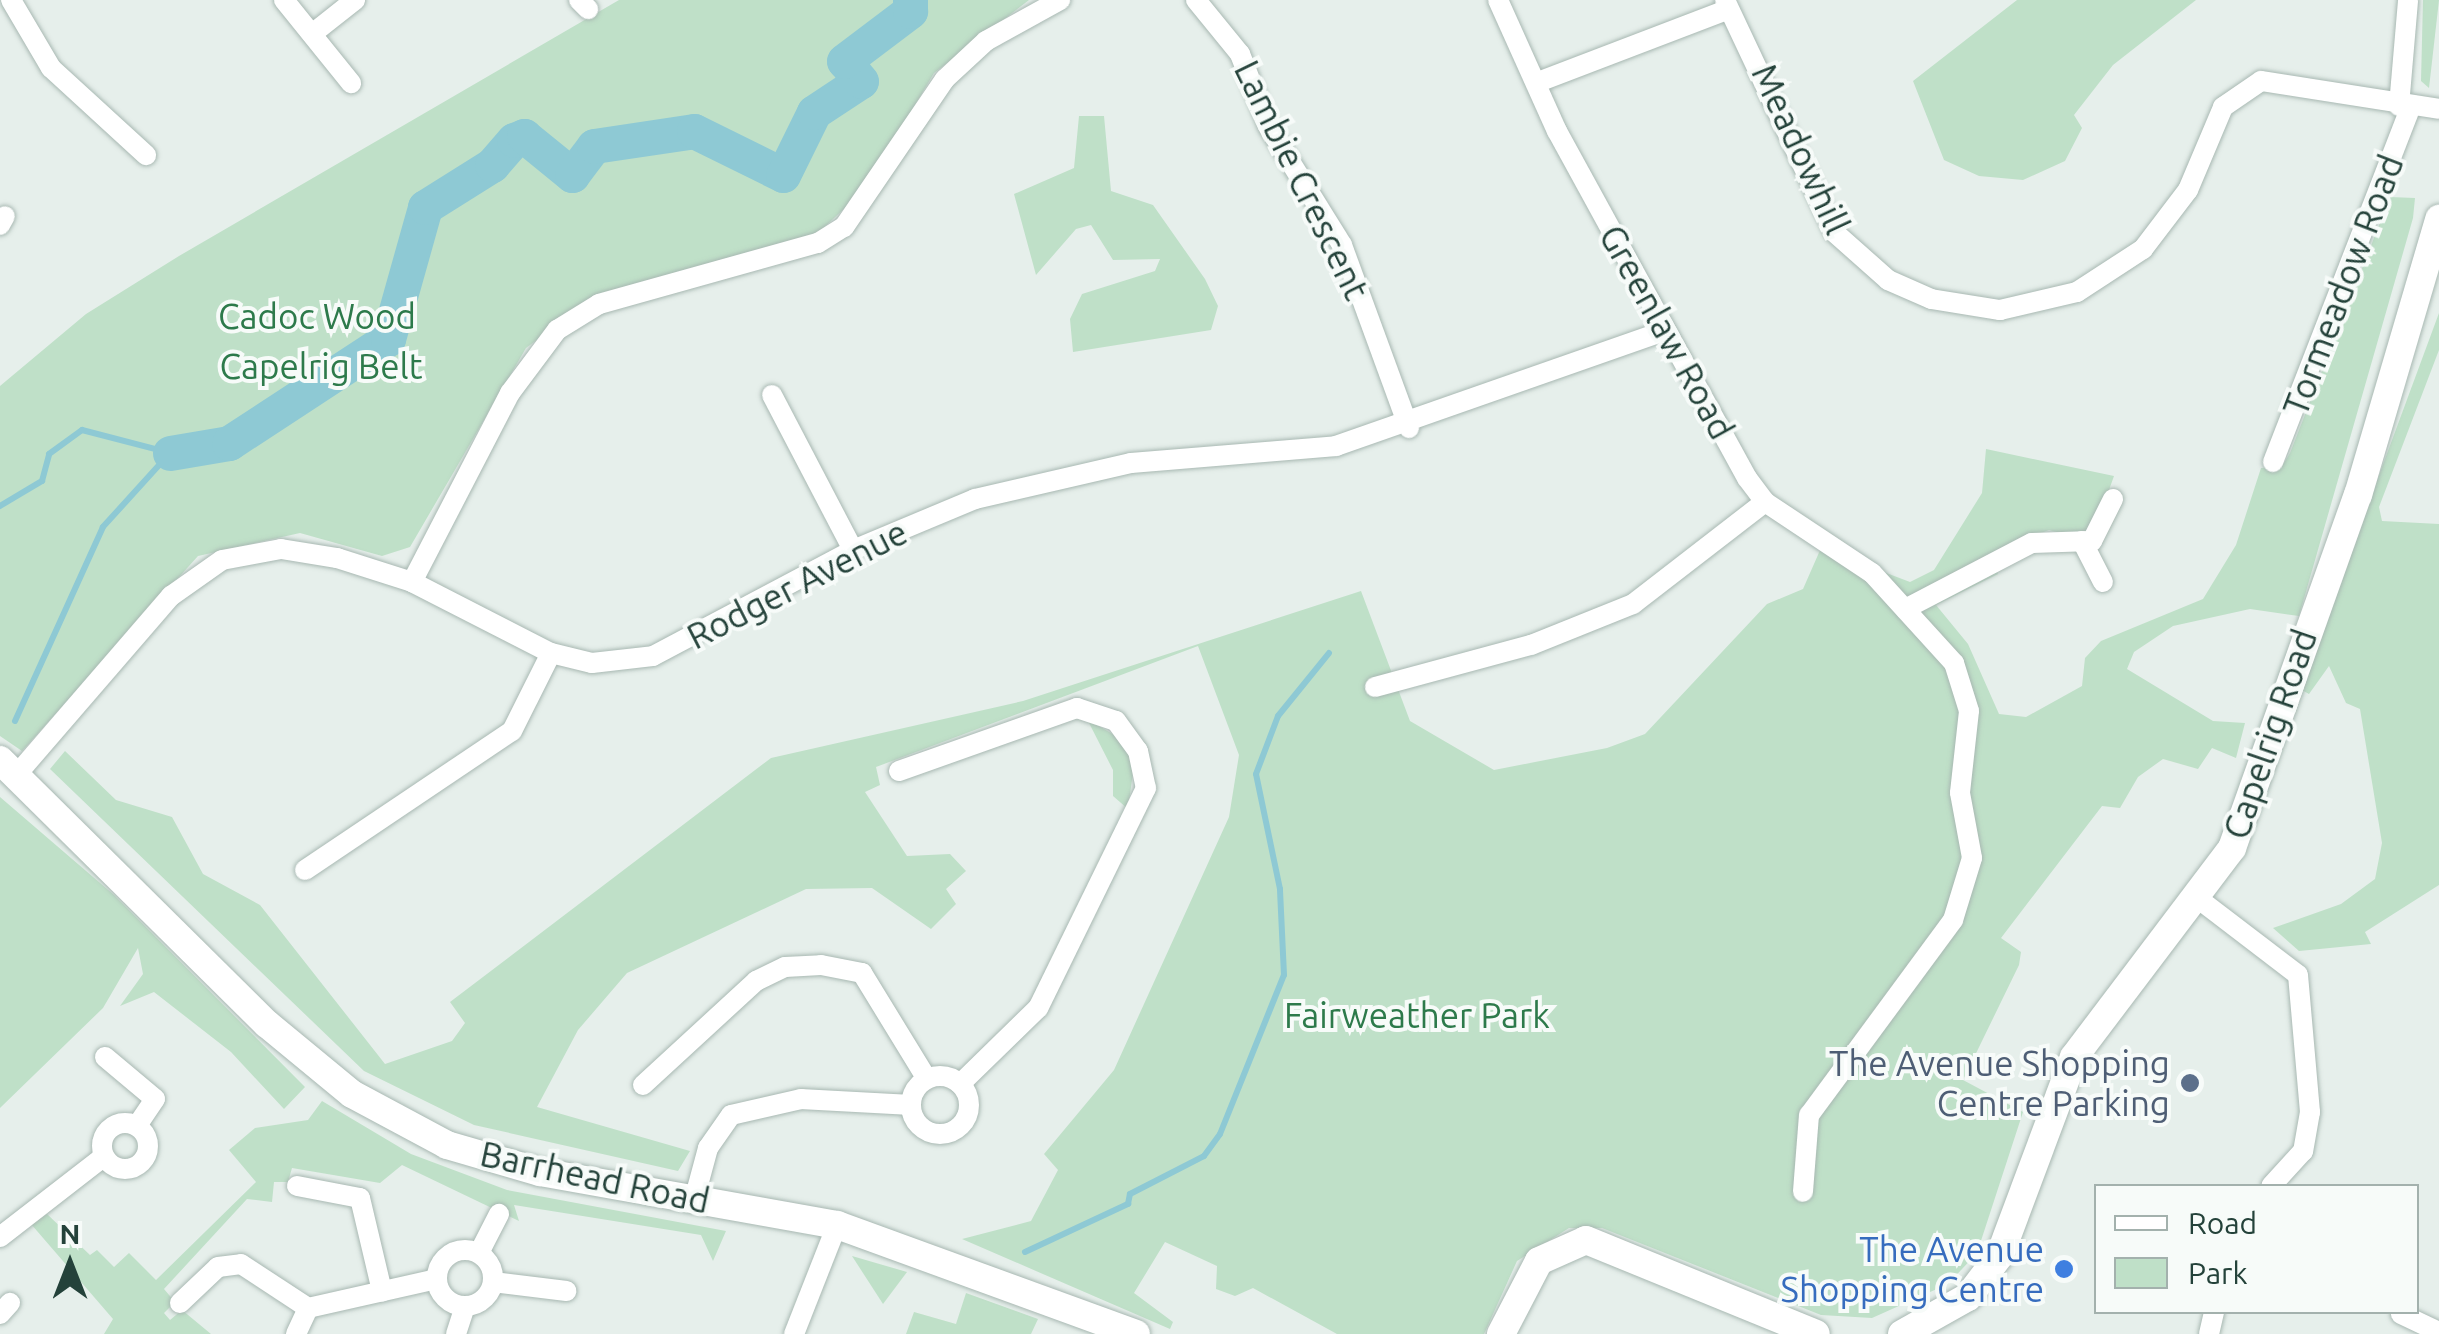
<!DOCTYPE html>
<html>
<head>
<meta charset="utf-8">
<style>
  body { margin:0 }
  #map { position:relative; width:2439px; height:1334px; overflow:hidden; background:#e6efeb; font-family:Ubuntu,sans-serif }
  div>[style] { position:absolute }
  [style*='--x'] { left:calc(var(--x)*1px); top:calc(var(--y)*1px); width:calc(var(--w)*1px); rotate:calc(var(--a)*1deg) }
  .green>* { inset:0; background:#bfe0c8 }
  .stream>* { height:6px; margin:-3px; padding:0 3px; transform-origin:3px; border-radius:3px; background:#8ec9d4 }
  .river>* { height:35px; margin:-17.5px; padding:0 17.5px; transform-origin:17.5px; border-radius:17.5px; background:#8ec9d4 }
  .roads { filter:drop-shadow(0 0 2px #a8b8b2) drop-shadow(0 0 2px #a8b8b2) }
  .street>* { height:20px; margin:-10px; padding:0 10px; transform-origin:10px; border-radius:10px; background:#fff }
  .street>.ring { margin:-10px; padding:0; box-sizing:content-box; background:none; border:20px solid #fff; border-radius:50% }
  .secondary>* { height:28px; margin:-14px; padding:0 14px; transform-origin:14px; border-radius:14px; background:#fff }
  .dots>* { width:28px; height:28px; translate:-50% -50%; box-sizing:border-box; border:5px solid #f7fbf9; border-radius:50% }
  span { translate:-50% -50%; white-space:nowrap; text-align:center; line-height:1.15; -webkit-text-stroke:8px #f7fbf9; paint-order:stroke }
  .street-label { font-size:35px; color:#24423a }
  .park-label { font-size:35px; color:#2d7a4b }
  .service-label { font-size:35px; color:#4e5e75 }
  .right { translate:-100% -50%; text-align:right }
  .shop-label { font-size:35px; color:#366cbe }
  .legend { position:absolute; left:2094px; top:1184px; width:325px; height:130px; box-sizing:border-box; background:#f7fbf9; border:2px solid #a3b1ad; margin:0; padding:12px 18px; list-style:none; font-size:30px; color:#24423a }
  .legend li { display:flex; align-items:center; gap:20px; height:50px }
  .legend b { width:50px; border:2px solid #a3b1ad }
  .north { position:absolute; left:20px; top:1214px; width:100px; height:100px; -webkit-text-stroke:8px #f7fbf9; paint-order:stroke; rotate:0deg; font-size:28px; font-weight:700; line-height:40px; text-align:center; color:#24423a }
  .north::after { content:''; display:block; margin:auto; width:35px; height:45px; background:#24423a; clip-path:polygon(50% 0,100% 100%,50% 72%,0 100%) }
</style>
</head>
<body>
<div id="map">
  <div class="green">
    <i style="clip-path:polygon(619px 0,1029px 0,934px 73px,865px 189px,815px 236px,594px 297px,526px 348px,410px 547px,382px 556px,300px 533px,198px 556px,22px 751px,0 736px,0 386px,86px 314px,179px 256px)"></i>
    <i style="clip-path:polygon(2017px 0,2196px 0,2113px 65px,2074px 115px,2082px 128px,2065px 161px,2023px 180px,1979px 176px,1944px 160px,1913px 81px)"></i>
    <i style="clip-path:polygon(2423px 0,2439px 0,2429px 88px,2421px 81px)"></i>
    <i style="clip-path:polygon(1079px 116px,1104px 116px,1111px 191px,1153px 205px,1205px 279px,1218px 306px,1211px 330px,1073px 352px,1070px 319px,1082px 294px,1155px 271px,1160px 259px,1113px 260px,1091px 225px,1076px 229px,1036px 275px,1014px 194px,1074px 168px)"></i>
    <i style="clip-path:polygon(2390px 197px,2415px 198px,2413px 218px,2299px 616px,2250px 609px,2173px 626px,2134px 652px,2127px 669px,2213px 721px,2245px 723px,2236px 758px,2212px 748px,2198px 769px,2163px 759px,2138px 777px,2120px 808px,2102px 806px,2001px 938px,2021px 952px,2019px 965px,1963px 1080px,2023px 1112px,1977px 1253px,1948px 1284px,1872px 1318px,1821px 1315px,1602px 1228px,1569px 1228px,1517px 1261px,1484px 1334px,1337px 1334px,1253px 1288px,1235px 1296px,1216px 1289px,1217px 1266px,1165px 1242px,1134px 1293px,1173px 1322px,1170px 1329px,962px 1239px,1031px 1221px,1058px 1170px,1044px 1154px,1114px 1070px,1229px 817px,1239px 755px,1198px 646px,876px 767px,880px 785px,865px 792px,907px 856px,950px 854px,966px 871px,946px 889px,956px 904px,931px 929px,872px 888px,806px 889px,627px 973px,578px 1030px,537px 1107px,690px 1151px,678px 1171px,474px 1125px,364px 1071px,50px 769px,65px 751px,116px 800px,172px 817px,203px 874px,260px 905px,385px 1064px,452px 1041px,465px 1023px,450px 1002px,771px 758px,1023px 701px,1361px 591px,1410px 721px,1494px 770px,1607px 748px,1645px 734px,1767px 604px,1803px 589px,1821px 548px,1910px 582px,1934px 570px,1982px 493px,1986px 449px,2114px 476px,2095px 529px,2074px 537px,2049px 530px,2015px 543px,1992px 559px,1998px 574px,1936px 605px,1968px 644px,1999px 714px,2026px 717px,2082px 686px,2085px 658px,2101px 641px,2203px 599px,2236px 545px,2261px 468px,2281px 468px,2290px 453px)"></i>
    <i style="clip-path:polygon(2439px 313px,2439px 350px,2379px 507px,2382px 521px,2439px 524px,2439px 885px,2365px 932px,2371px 944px,2299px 951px,2273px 928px,2341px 904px,2375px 879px,2382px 843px,2360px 709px,2346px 703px,2329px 666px,2309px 694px,2300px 689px)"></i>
    <i style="clip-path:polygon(1087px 719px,1121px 739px,1134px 765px,1128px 809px,1113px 796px,1113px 770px)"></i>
    <i style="clip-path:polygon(0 797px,114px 895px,305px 1087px,284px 1109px,231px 1052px,154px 992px,120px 1006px,143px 974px,138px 948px,103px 1008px,0 1108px)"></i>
    <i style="clip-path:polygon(322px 1101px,411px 1154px,507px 1190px,726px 1231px,713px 1261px,701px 1235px,514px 1205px,519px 1221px,402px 1165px,380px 1183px,292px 1168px,288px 1182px,274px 1182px,272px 1202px,247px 1199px,164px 1289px,175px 1302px,164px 1313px,170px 1320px,182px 1310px,211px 1334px,104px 1334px,113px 1319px,31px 1224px,47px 1214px,90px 1255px,97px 1250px,114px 1267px,129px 1253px,156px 1280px,256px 1182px,229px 1150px,255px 1128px,308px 1120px)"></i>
    <i style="clip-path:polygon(852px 1256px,907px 1272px,883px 1304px)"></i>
    <i style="clip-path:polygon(966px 1293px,1038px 1319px,1031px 1334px,906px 1334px,914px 1312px,956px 1324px)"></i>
  </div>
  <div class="stream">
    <i style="--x:0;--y:506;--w:49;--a:-30.8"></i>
    <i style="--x:42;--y:481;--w:28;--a:-75"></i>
    <i style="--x:49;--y:454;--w:41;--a:-36"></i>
    <i style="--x:82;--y:430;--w:91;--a:14.6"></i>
    <i style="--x:170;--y:453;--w:100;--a:132.2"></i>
    <i style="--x:103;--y:527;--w:213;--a:114.4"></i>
    <i style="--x:1025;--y:1252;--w:114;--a:-25"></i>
    <i style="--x:1128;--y:1204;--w:10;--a:-79"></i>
    <i style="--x:1130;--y:1194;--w:83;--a:-27.2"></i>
    <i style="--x:1204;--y:1156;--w:27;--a:-54"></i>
    <i style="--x:1220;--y:1134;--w:171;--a:-68.1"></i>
    <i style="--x:1284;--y:975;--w:86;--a:-92.7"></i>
    <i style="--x:1280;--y:889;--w:117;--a:-101.8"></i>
    <i style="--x:1256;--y:774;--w:62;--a:-69.2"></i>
    <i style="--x:1278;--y:716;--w:81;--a:-51"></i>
  </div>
  <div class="river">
    <i style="--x:170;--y:453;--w:60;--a:-9.6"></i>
    <i style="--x:229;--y:443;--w:190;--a:-33.2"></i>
    <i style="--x:388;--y:339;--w:137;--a:-74.3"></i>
    <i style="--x:425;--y:207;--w:79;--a:-32.1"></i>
    <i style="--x:492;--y:165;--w:33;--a:-49"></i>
    <i style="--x:514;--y:140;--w:11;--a:-22"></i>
    <i style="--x:524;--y:136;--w:62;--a:39.1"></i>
    <i style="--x:572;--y:175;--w:36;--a:-53"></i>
    <i style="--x:594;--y:146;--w:101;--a:-8.5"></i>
    <i style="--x:694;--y:131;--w:99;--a:26.3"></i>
    <i style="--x:783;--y:175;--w:70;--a:-63.8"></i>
    <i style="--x:814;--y:112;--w:56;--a:-33.4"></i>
    <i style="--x:861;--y:81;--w:26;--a:-130"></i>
    <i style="--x:844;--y:61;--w:83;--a:-37.1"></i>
    <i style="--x:910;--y:11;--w:11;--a:-90"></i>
  </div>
  <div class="roads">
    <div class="street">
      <i style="--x:11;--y:0;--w:79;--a:59.5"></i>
      <i style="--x:51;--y:68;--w:129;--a:42.5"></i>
      <i style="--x:284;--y:0;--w:107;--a:51.1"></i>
      <i style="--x:579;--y:0;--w:13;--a:45"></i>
      <i style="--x:1196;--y:0;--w:70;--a:50.8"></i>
      <i style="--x:1240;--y:54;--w:77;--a:68.7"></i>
      <i style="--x:1268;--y:126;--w:140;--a:58.1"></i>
      <i style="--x:1342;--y:245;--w:195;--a:69.9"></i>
      <i style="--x:1498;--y:0;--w:144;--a:65.8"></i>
      <i style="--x:1557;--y:131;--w:396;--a:61.3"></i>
      <i style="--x:1747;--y:478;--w:30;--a:53"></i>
      <i style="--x:1765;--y:502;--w:128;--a:33.6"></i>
      <i style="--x:1872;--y:573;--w:122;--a:47.7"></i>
      <i style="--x:1954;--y:663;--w:50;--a:72.6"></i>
      <i style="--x:1969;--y:711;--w:82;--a:96.3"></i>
      <i style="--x:1960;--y:793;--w:66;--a:79.5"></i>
      <i style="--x:1972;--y:858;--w:65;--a:107"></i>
      <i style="--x:1953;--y:920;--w:242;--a:126.4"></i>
      <i style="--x:1809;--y:1115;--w:77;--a:94.5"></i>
      <i style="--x:1725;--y:0;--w:256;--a:64.8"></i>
      <i style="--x:1834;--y:232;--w:72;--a:41.6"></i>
      <i style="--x:1888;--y:280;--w:47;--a:23.8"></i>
      <i style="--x:1931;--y:299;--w:70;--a:9.1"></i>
      <i style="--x:2000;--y:310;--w:79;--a:-13.2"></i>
      <i style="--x:2077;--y:292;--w:79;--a:-33.1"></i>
      <i style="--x:2143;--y:249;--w:74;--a:-52.7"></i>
      <i style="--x:2188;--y:190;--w:90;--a:-67.1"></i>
      <i style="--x:2223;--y:107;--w:46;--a:-34.4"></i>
      <i style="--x:2261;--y:81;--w:180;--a:8.9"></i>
      <i style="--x:312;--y:34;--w:55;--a:-38.3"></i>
      <i style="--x:1538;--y:82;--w:202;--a:-20.9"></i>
      <i style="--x:2399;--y:106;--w:106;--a:-85.1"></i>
      <i style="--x:0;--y:225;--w:10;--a:-61"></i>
      <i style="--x:772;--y:395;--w:175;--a:62.4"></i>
      <i style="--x:2273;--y:462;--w:381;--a:-68.8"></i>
      <i style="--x:2082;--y:541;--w:46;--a:62.9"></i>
      <i style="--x:412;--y:582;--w:213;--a:-62.6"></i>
      <i style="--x:510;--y:393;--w:79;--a:-53.3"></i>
      <i style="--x:557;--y:330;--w:49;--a:-31.8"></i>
      <i style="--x:599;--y:304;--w:227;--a:-15.6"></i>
      <i style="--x:818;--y:243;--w:31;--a:-32"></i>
      <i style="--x:844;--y:227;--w:179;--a:-55.7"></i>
      <i style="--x:945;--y:79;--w:56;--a:-42.8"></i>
      <i style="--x:986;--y:41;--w:85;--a:-29"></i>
      <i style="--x:1905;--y:609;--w:143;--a:-27.5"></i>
      <i style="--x:2032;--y:543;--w:60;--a:-1.9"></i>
      <i style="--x:2092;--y:541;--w:47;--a:-63.4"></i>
      <i style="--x:1375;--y:687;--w:162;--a:-15.1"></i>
      <i style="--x:1531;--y:645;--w:110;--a:-21.9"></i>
      <i style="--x:1633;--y:604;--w:167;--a:-37.7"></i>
      <i style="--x:899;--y:771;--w:189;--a:-19.5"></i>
      <i style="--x:1077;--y:708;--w:41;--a:18.4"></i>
      <i style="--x:1116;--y:721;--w:37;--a:54"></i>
      <i style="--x:1138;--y:751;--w:38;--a:78"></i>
      <i style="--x:1146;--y:788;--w:245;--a:116.1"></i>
      <i style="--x:1038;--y:1008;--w:109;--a:135.7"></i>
      <i style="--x:19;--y:772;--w:233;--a:-49.2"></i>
      <i style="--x:171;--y:596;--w:62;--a:-35.2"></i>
      <i style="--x:222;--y:560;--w:60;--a:-10.6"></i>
      <i style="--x:281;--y:549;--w:57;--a:9.1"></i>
      <i style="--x:337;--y:558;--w:79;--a:17.7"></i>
      <i style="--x:412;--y:582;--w:156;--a:27.1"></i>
      <i style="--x:551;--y:653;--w:42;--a:13.7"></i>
      <i style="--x:592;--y:663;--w:61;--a:-6.5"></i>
      <i style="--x:653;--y:656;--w:226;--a:-27.9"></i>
      <i style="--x:853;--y:550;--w:132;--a:-22.7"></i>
      <i style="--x:975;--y:499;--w:160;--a:-13"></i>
      <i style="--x:1131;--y:463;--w:206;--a:-4.7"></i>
      <i style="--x:1336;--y:446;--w:348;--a:-19.3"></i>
      <i style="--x:305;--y:870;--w:249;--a:-33.9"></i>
      <i style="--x:512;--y:731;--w:87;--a:-63.4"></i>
      <i style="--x:2196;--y:897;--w:128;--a:37.4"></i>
      <i style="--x:2298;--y:975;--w:138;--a:85"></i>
      <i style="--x:2310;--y:1112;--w:40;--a:100"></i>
      <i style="--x:2303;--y:1151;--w:47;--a:132.4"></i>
      <i style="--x:105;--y:1057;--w:65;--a:40"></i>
      <i style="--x:155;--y:1099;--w:32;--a:124"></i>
      <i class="ring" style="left:911px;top:1076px;width:38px;height:38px"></i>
      <i style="--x:643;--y:1085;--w:154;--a:-42.6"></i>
      <i style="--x:756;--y:981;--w:32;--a:-26"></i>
      <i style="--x:785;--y:967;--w:36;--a:-3"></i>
      <i style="--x:821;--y:965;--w:42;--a:11"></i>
      <i style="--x:862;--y:973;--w:124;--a:58.5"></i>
      <i class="ring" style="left:102px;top:1123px;width:26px;height:26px"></i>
      <i style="--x:297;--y:1186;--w:64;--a:10.8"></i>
      <i style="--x:360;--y:1198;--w:96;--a:76.7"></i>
      <i style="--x:694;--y:1200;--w:54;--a:-74.9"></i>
      <i style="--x:708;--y:1148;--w:40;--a:-55.1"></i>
      <i style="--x:731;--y:1115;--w:72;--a:-12.9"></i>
      <i style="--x:801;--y:1099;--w:110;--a:3.1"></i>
      <i style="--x:0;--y:1237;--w:130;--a:-37.8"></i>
      <i class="ring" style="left:437px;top:1250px;width:36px;height:36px"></i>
      <i style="--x:479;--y:1253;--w:44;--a:-62.9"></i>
      <i style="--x:493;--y:1282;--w:74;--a:7"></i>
      <i style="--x:180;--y:1303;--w:52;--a:-43.5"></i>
      <i style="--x:218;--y:1267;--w:23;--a:-7"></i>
      <i style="--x:241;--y:1264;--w:80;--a:33.3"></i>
      <i style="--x:0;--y:1314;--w:15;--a:-48"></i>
      <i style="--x:2401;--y:1314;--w:42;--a:25.3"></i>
      <i style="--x:296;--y:1334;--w:29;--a:-65"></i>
      <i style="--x:308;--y:1308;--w:132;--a:-12.7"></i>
      <i style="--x:456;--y:1334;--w:29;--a:-72"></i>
      <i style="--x:794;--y:1334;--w:117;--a:-68.5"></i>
      <i style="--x:2209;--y:1334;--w:23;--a:-77"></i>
    </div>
    <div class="secondary">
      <i style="--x:0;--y:760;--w:375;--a:44.7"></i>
      <i style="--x:267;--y:1024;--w:110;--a:39.5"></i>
      <i style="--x:352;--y:1094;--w:108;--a:28.2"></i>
      <i style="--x:447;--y:1145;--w:97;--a:16.2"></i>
      <i style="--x:540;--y:1172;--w:302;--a:10.1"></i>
      <i style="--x:837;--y:1225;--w:318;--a:20"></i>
      <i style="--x:1501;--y:1334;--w:82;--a:-62.5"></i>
      <i style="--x:1539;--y:1261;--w:51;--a:-24.1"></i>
      <i style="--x:1586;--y:1240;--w:248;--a:22.2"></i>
      <i style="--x:1902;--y:1334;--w:76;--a:-29.3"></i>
      <i style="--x:1968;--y:1297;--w:53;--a:-52.7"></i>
      <i style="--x:2000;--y:1255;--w:211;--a:-69.5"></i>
      <i style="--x:2074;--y:1057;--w:262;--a:-52.9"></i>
      <i style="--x:2232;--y:848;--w:375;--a:-70.4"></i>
      <i style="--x:2358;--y:495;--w:288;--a:-73.6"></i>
    </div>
  </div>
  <div class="dots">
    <i style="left:2190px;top:1083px;background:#5c6f8a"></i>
    <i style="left:2064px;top:1269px;background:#3f7fe0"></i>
  </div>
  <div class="street-label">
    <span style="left:1801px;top:149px;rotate:65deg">Meadowhill</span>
    <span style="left:1302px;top:180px;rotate:64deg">Lambie Crescent</span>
    <span style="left:2343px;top:285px;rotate:-69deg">Tormeadow Road</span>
    <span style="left:1667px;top:332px;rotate:61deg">Greenlaw Road</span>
    <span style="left:797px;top:584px;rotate:-27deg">Rodger Avenue</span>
    <span style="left:2270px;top:734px;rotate:-71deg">Capelrig Road</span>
    <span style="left:595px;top:1177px;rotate:12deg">Barrhead Road</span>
  </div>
  <div class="park-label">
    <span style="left:317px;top:316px">Cadoc Wood</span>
    <span style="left:321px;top:366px">Capelrig Belt</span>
    <span style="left:1417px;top:1015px">Fairweather Park</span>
  </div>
  <div class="service-label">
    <span class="right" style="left:2170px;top:1083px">The Avenue Shopping<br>Centre Parking</span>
  </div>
  <div class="shop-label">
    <span class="right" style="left:2044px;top:1269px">The Avenue<br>Shopping Centre</span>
  </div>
  <ul class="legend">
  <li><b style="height:12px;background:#fff"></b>Road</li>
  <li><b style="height:28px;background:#bfe0c8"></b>Park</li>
  </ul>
  <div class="north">N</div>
</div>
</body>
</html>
